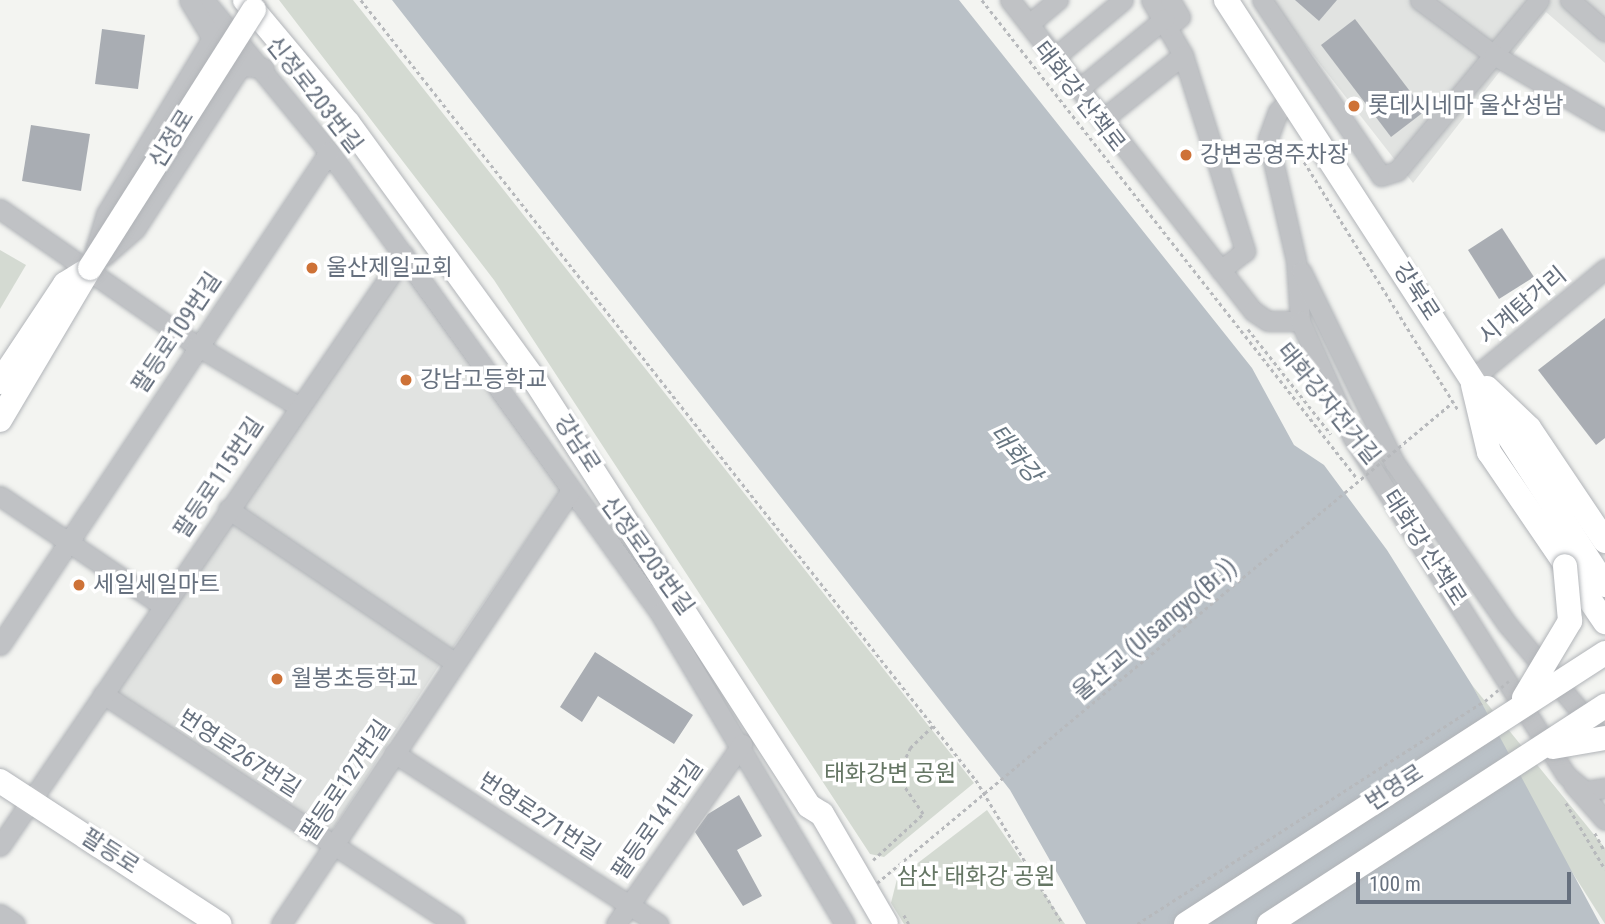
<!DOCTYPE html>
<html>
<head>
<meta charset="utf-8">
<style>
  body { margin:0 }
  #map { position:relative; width:1605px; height:924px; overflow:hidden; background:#f3f4f1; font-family:"Roboto Condensed","Noto Sans KR",sans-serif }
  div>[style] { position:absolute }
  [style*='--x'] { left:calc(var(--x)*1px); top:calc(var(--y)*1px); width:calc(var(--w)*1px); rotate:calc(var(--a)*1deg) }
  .built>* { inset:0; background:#e1e3e1 }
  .green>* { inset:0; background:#d4dad2 }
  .water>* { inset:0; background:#bac1c7 }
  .building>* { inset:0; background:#a9adb3 }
  .path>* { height:2.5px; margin-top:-1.25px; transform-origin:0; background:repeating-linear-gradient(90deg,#b7b9bc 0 3.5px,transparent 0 7px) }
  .roads { filter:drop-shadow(0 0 2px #b1b4b8) drop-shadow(0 0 2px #b1b4b8) }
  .minor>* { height:19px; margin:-9.5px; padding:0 9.5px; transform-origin:9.5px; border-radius:9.5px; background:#c0c2c5 }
  .major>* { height:24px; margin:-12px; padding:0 12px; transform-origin:12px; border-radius:12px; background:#fff }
  .path-bridge>* { height:2.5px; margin-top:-1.25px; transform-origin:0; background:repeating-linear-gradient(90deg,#b7b9bc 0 3.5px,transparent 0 7px) }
  .bridges { filter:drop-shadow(0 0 2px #b1b4b8) drop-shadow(0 0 2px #b1b4b8) }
  .major-bridge>* { height:24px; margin:-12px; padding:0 12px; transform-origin:12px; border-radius:12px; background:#fff }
  .dots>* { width:19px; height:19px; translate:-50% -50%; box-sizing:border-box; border:4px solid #fff; border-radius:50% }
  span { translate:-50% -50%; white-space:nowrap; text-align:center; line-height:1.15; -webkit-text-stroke:7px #fff; paint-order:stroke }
  .street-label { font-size:23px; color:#66707e }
  .poi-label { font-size:23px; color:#66707e }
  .left { translate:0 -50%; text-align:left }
  .park-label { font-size:23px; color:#657664 }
  .water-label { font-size:24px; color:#687782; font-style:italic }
  .scale { position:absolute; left:1356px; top:872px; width:215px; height:32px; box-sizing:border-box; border:4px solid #66707e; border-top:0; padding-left:9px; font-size:21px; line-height:24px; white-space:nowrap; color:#66707e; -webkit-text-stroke:5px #fff; paint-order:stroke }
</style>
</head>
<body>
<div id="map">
  <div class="built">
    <i style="clip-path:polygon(1270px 0,1605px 0,1605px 63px,1546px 12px,1413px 183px)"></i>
    <i style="clip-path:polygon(404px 272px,562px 488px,452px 649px,243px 508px)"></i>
    <i style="clip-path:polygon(233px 523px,440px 664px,329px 835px,113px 694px)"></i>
  </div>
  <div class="green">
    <i style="clip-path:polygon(279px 0,353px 0,974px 783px,884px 857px,870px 854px,494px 280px)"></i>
    <i style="clip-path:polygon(0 250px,26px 265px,0 309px)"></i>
    <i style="clip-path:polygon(1472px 685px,1605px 848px,1605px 924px,1543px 826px)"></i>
    <i style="clip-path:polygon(987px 810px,1065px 924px,904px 924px,891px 903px,897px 879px)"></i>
  </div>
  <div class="water">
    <i style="clip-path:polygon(392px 0,959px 0,1252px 368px,1294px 445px,1324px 465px,1387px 550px,1472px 685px,1600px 924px,1086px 924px,1010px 790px)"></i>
  </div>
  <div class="building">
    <i style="clip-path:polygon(1295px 0,1337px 0,1319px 21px)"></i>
    <i style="clip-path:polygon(1355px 19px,1425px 111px,1391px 137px,1321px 45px)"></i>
    <i style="clip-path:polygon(102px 29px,145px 35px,138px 89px,95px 84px)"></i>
    <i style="clip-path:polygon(31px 125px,90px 134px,81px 191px,22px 181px)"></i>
    <i style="clip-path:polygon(1502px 228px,1534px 277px,1499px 299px,1468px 250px)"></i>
    <i style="clip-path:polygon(1605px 318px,1605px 438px,1596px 445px,1538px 370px)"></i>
    <i style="clip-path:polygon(595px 652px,693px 715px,674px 744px,598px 696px,582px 722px,560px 707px)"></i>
    <i style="clip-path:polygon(739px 795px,762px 836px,737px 850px,762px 896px,743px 906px,695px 832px,708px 814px)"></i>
  </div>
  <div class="path">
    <i style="--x:361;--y:0;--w:993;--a:51.75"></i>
    <i style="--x:976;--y:780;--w:168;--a:58.9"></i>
    <i style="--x:982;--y:0;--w:606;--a:51.9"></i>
    <i style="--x:1287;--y:156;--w:12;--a:-31"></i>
    <i style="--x:1297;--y:150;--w:307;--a:58.2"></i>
    <i style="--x:1248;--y:329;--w:134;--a:51.7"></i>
    <i style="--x:1566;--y:803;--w:77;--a:59.4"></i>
    <i style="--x:1595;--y:833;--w:21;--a:62"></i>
    <i style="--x:873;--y:860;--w:68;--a:-42.6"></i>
    <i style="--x:923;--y:814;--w:46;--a:-124.4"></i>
    <i style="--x:897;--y:776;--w:31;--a:-65"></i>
    <i style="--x:910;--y:748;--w:32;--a:-44"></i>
    <i style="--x:904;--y:915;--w:10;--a:61"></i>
    <i style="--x:1137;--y:924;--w:413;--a:-32.7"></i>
  </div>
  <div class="roads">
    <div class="minor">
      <i style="--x:204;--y:0;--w:197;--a:50.6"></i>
      <i style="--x:329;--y:152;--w:568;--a:54.32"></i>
      <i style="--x:660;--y:613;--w:362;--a:59.3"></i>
      <i style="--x:1010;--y:0;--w:395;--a:52"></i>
      <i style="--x:1253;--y:311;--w:18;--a:34"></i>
      <i style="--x:1268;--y:321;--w:32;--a:0"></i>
      <i style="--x:1151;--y:0;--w:64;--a:59.8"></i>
      <i style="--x:1183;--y:55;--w:206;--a:72.4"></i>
      <i style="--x:1245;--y:251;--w:31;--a:142"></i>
      <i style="--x:1262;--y:0;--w:212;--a:55.9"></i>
      <i style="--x:1381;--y:176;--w:17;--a:-17"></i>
      <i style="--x:1397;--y:171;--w:222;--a:-50.3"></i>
      <i style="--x:1420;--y:0;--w:92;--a:36.6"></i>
      <i style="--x:1494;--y:55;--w:129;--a:30.4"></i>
      <i style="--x:1570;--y:0;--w:47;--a:41.5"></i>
      <i style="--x:1029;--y:24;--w:38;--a:-40"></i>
      <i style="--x:1168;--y:26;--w:15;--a:-37"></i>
      <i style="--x:1180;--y:17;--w:20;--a:-120"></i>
      <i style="--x:1056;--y:56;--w:87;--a:-39.9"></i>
      <i style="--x:1080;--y:88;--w:109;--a:-39.4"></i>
      <i style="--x:1291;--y:101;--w:16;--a:142"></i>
      <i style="--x:1278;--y:111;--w:30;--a:110"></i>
      <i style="--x:1268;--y:139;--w:124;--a:77"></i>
      <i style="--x:1296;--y:260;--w:61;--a:86.2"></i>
      <i style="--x:1300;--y:321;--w:128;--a:65.6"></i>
      <i style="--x:1353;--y:438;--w:399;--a:57.7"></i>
      <i style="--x:1566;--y:775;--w:25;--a:40"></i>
      <i style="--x:1585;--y:791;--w:20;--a:-9"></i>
      <i style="--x:1104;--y:118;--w:101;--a:-38.6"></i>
      <i style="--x:0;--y:209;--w:240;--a:34.8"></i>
      <i style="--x:197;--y:346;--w:117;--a:30.7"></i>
      <i style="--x:95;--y:250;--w:38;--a:-73"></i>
      <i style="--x:106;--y:214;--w:205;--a:-58.9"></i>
      <i style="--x:212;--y:38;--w:44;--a:-121.2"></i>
      <i style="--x:104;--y:256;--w:41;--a:-41.1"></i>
      <i style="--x:135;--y:229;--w:194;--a:-57"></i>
      <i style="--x:241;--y:66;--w:23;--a:5"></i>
      <i style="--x:1301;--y:271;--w:212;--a:64"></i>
      <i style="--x:1394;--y:462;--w:198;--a:55.1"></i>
      <i style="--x:1507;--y:624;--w:137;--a:50"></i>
      <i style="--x:1472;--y:379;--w:173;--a:-39.6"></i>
      <i style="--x:0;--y:496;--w:197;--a:34"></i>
      <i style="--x:228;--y:509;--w:273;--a:34.1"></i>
      <i style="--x:0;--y:645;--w:593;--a:-56.28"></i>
      <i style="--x:103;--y:694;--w:420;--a:33.2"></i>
      <i style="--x:394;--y:753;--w:315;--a:32.9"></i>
      <i style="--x:1573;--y:784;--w:48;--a:48.4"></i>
      <i style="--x:0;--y:846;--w:716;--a:-55.64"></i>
      <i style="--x:0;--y:914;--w:18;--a:34"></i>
      <i style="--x:281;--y:924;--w:520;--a:-56.22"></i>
      <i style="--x:616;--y:924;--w:220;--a:-55"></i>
    </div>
    <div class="major">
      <i style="--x:245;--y:0;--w:160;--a:50.1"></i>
      <i style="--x:348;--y:123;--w:320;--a:54"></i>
      <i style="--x:536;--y:382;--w:504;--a:57.22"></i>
      <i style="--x:809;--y:806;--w:15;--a:32"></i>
      <i style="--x:822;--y:814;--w:127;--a:59.8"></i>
      <i style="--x:1226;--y:0;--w:697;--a:57.06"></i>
      <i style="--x:0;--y:382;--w:118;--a:-56.4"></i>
      <i style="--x:65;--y:284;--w:22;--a:-32"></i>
      <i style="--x:1473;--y:385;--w:69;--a:76.6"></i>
      <i style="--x:1489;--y:452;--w:206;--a:55.7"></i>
      <i style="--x:1487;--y:388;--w:58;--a:43.6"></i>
      <i style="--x:1529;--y:428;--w:136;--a:56.1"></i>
      <i style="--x:0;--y:420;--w:177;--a:-59.4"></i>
      <i style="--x:0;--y:781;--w:262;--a:33.1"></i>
    </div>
  </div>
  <div class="path-bridge">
    <i style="--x:1485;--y:701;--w:35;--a:-40"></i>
    <i style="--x:877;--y:883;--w:750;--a:-39.86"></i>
  </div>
  <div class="bridges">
    <div class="major-bridge">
      <i style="--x:90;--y:268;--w:306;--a:-57.6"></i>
      <i style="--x:1524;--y:698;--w:90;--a:-59.1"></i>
      <i style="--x:1570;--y:621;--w:55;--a:-95.2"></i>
      <i style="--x:1553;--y:747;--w:53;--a:-9.8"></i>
      <i style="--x:1186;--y:924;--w:499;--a:-32.9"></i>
      <i style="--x:1269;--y:924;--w:401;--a:-33"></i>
    </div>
  </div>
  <div class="dots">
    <i style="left:1354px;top:106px;background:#ce7237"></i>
    <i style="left:1186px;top:155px;background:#ce7237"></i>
    <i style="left:312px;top:268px;background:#ce7237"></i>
    <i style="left:406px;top:380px;background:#ce7237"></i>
    <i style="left:79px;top:585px;background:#ce7237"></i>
    <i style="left:277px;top:679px;background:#ce7237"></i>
  </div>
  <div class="street-label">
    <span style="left:314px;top:95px;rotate:52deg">신정로203번길</span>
    <span style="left:1079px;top:97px;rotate:52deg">태화강 산책로</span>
    <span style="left:172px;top:139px;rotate:-58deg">신정로</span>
    <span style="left:1416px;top:292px;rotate:57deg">강북로</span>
    <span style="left:1523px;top:306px;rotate:-40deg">시계탑거리</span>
    <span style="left:177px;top:333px;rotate:-56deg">팔등로109번길</span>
    <span style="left:1328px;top:404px;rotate:51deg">태화강자전거길</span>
    <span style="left:577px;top:444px;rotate:57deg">강남로</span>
    <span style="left:219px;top:478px;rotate:-56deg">팔등로115번길</span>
    <span style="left:1424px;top:548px;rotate:57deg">태화강 산책로</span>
    <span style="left:647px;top:556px;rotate:54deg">신정로203번길</span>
    <span style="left:1155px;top:630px;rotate:-40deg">울산교 (Ulsangyo(Br.))</span>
    <span style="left:239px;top:754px;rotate:33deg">번영로267번길</span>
    <span style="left:346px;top:781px;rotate:-56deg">팔등로127번길</span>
    <span style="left:1395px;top:788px;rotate:-33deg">번영로</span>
    <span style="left:539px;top:817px;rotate:33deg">번영로271번길</span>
    <span style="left:658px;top:820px;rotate:-55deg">팔등로141번길</span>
    <span style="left:110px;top:852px;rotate:33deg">팔등로</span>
  </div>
  <div class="poi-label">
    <span class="left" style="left:1368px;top:106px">롯데시네마 울산성남</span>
    <span class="left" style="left:1200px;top:155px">강변공영주차장</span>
    <span class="left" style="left:326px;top:268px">울산제일교회</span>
    <span class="left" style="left:420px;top:380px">강남고등학교</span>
    <span class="left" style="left:93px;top:585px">세일세일마트</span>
    <span class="left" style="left:291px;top:679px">월봉초등학교</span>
  </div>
  <div class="park-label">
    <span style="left:890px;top:774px">태화강변 공원</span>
    <span style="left:976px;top:877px">삼산 태화강 공원</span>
  </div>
  <div class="water-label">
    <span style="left:1015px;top:454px;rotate:51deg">태화강</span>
  </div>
  <div class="scale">100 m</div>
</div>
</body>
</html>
